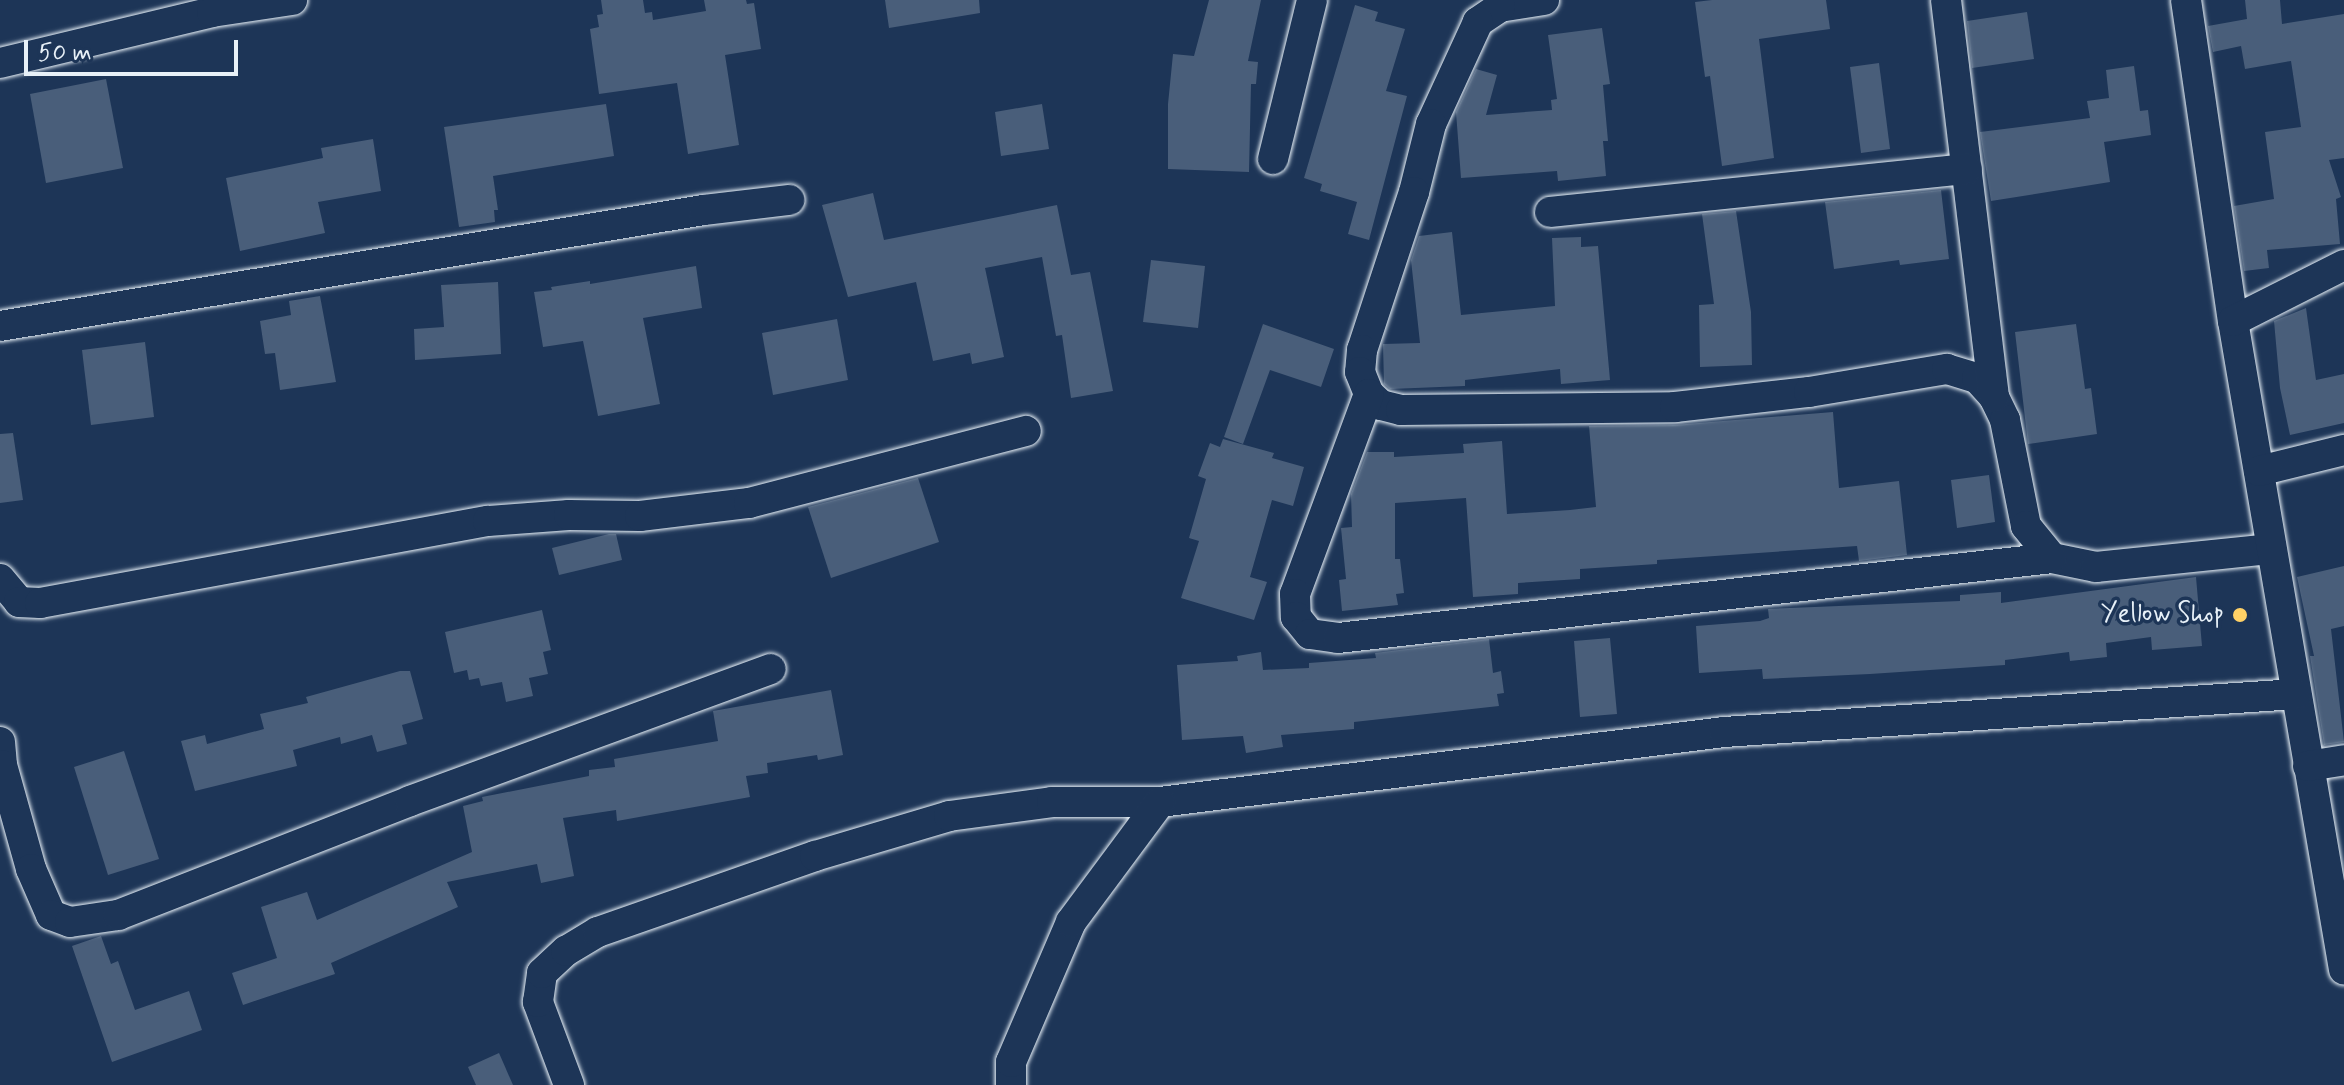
<!DOCTYPE html>
<html>
<head>
<meta charset="utf-8">
<style>
  body { margin:0 }
  #map { position:relative; width:2344px; height:1085px; overflow:hidden; background:#1d3557; font-family:Mynerve,sans-serif }
  div>[style] { position:absolute }
  [style*='--x'] { left:calc(var(--x)*1px); top:calc(var(--y)*1px); width:calc(var(--w)*1px); rotate:calc(var(--a)*1deg) }
  .building>* { inset:0; background:#495e7a }
  .roads { filter:drop-shadow(0 0 2px #e8f1f8) drop-shadow(0 0 2px #e8f1f8) }
  .minor>* { height:30px; margin:-15px; padding:0 15px; transform-origin:15px; border-radius:15px; background:#1d3557 }
  .dots>* { width:22px; height:22px; translate:-50% -50%; box-sizing:border-box; border:4px solid #1d3557; border-radius:50% }
  span { translate:-50% -50%; white-space:nowrap; text-align:center; line-height:1.15; -webkit-text-stroke:7px #1d3557; paint-order:stroke }
  .poi-label { font-size:26px; color:#e8f1f8 }
  .right { translate:-100% -50%; text-align:right }
  .scale { position:absolute; left:24px; top:40px; width:214px; height:36px; box-sizing:border-box; border:4px solid #e8f1f8; border-top:0; padding-left:10px; font-size:24px; line-height:28px; white-space:nowrap; color:#e8f1f8; -webkit-text-stroke:6px #1d3557; paint-order:stroke }
</style>
</head>
<body>
<div id="map">
  <div class="building">
    <i style="clip-path:polygon(601px 0,643px 0,645px 13px,652px 12px,653px 20px,706px 11px,704px 0,746px 0,747px 4px,754px 3px,761px 49px,725px 55px,739px 145px,688px 154px,677px 83px,599px 94px,590px 29px,599px 27px,597px 15px,603px 14px)"></i>
    <i style="clip-path:polygon(885px 0,979px 0,980px 13px,889px 28px)"></i>
    <i style="clip-path:polygon(1209px 0,1261px 0,1248px 61px,1258px 62px,1256px 84px,1251px 84px,1249px 172px,1168px 169px,1168px 104px,1173px 54px,1194px 56px)"></i>
    <i style="clip-path:polygon(1712px 0,1826px 0,1830px 29px,1759px 39px,1774px 158px,1722px 166px,1710px 76px,1705px 77px,1695px 2px)"></i>
    <i style="clip-path:polygon(2245px 0,2280px 0,2282px 24px,2344px 14px,2344px 158px,2329px 160px,2341px 197px,2336px 199px,2340px 244px,2267px 250px,2269px 268px,2244px 271px,2234px 206px,2274px 199px,2265px 132px,2301px 127px,2291px 61px,2245px 69px,2241px 46px,2213px 52px,2208px 26px,2247px 19px)"></i>
    <i style="clip-path:polygon(1355px 5px,1378px 12px,1375px 21px,1405px 29px,1386px 91px,1407px 96px,1369px 240px,1348px 234px,1357px 202px,1320px 191px,1322px 184px,1304px 178px)"></i>
    <i style="clip-path:polygon(2027px 12px,2034px 59px,1972px 68px,1967px 21px)"></i>
    <i style="clip-path:polygon(1602px 28px,1610px 84px,1603px 85px,1608px 141px,1603px 141px,1606px 176px,1558px 181px,1557px 171px,1461px 178px,1456px 112px,1476px 69px,1497px 75px,1486px 115px,1552px 110px,1551px 100px,1557px 99px,1548px 35px)"></i>
    <i style="clip-path:polygon(1879px 63px,1890px 149px,1861px 153px,1850px 67px)"></i>
    <i style="clip-path:polygon(2134px 66px,2140px 111px,2148px 110px,2151px 135px,2104px 142px,2110px 182px,1991px 201px,1980px 132px,2090px 118px,2087px 101px,2109px 98px,2106px 70px)"></i>
    <i style="clip-path:polygon(106px 79px,123px 168px,46px 183px,30px 94px)"></i>
    <i style="clip-path:polygon(606px 104px,614px 156px,493px 176px,498px 210px,494px 210px,495px 222px,459px 227px,444px 127px)"></i>
    <i style="clip-path:polygon(1042px 104px,1049px 149px,1001px 156px,995px 112px)"></i>
    <i style="clip-path:polygon(373px 139px,381px 191px,318px 202px,325px 233px,240px 251px,226px 178px,323px 158px,321px 148px)"></i>
    <i style="clip-path:polygon(1941px 190px,1949px 259px,1900px 265px,1899px 260px,1834px 269px,1825px 202px)"></i>
    <i style="clip-path:polygon(873px 193px,884px 240px,1057px 205px,1071px 275px,1090px 272px,1113px 391px,1071px 398px,1062px 335px,1056px 336px,1042px 257px,985px 268px,1004px 357px,972px 364px,970px 353px,933px 361px,916px 282px,848px 297px,822px 205px)"></i>
    <i style="clip-path:polygon(1736px 211px,1751px 312px,1752px 365px,1700px 367px,1699px 305px,1714px 304px,1702px 214px)"></i>
    <i style="clip-path:polygon(1452px 232px,1461px 315px,1555px 306px,1552px 238px,1581px 237px,1581px 247px,1598px 246px,1610px 380px,1561px 384px,1560px 369px,1465px 380px,1465px 386px,1390px 389px,1384px 384px,1383px 344px,1420px 343px,1411px 260px,1419px 236px)"></i>
    <i style="clip-path:polygon(1151px 260px,1205px 266px,1198px 328px,1143px 322px)"></i>
    <i style="clip-path:polygon(696px 266px,702px 308px,643px 318px,660px 404px,598px 416px,583px 341px,543px 347px,534px 292px,552px 290px,551px 287px,590px 281px,590px 284px)"></i>
    <i style="clip-path:polygon(498px 282px,501px 354px,415px 360px,414px 329px,444px 327px,441px 285px)"></i>
    <i style="clip-path:polygon(320px 296px,336px 382px,280px 390px,275px 353px,265px 354px,260px 321px,291px 315px,289px 301px)"></i>
    <i style="clip-path:polygon(2306px 308px,2316px 380px,2344px 374px,2344px 423px,2290px 435px,2280px 388px,2274px 321px)"></i>
    <i style="clip-path:polygon(837px 319px,848px 380px,773px 395px,762px 333px)"></i>
    <i style="clip-path:polygon(1263px 324px,1334px 349px,1321px 387px,1270px 370px,1243px 444px,1224px 437px)"></i>
    <i style="clip-path:polygon(2076px 324px,2085px 389px,2091px 388px,2097px 434px,2028px 444px,2015px 332px)"></i>
    <i style="clip-path:polygon(145px 342px,154px 417px,91px 425px,82px 350px)"></i>
    <i style="clip-path:polygon(1833px 412px,1839px 488px,1899px 481px,1907px 555px,1859px 561px,1857px 546px,1657px 560px,1657px 564px,1580px 569px,1580px 579px,1518px 583px,1518px 594px,1473px 597px,1466px 498px,1395px 503px,1395px 559px,1400px 559px,1404px 593px,1396px 594px,1398px 605px,1342px 611px,1339px 580px,1346px 579px,1341px 528px,1352px 527px,1351px 494px,1367px 452px,1394px 452px,1394px 457px,1464px 453px,1463px 444px,1502px 441px,1507px 514px,1570px 510px,1596px 507px,1589px 426px,1675px 425px)"></i>
    <i style="clip-path:polygon(13px 433px,23px 500px,0 503px,0 434px)"></i>
    <i style="clip-path:polygon(1223px 439px,1274px 453px,1272px 458px,1304px 467px,1293px 506px,1272px 500px,1250px 577px,1267px 582px,1254px 620px,1181px 598px,1199px 541px,1189px 538px,1206px 479px,1198px 476px,1210px 443px,1220px 447px)"></i>
    <i style="clip-path:polygon(1989px 475px,1995px 522px,1957px 528px,1951px 480px)"></i>
    <i style="clip-path:polygon(918px 478px,939px 542px,831px 578px,808px 507px)"></i>
    <i style="clip-path:polygon(609px 534px,616px 534px,622px 560px,559px 575px,552px 548px)"></i>
    <i style="clip-path:polygon(2344px 566px,2344px 626px,2331px 629px,2344px 742px,2324px 745px,2310px 656px,2314px 656px,2297px 577px)"></i>
    <i style="clip-path:polygon(2196px 577px,2202px 646px,2152px 650px,2151px 637px,2106px 643px,2107px 657px,2070px 661px,2069px 652px,2005px 660px,2005px 665px,1870px 674px,1763px 679px,1762px 669px,1699px 673px,1696px 626px,1760px 621px,1769px 618px,1768px 609px,1960px 601px,1960px 595px,2001px 592px,2001px 603px)"></i>
    <i style="clip-path:polygon(542px 610px,551px 650px,543px 652px,548px 674px,529px 678px,533px 696px,506px 702px,502px 682px,481px 686px,479px 678px,469px 680px,467px 670px,454px 673px,445px 632px)"></i>
    <i style="clip-path:polygon(1610px 638px,1617px 714px,1580px 717px,1574px 641px)"></i>
    <i style="clip-path:polygon(1489px 639px,1493px 673px,1501px 671px,1504px 693px,1497px 694px,1499px 706px,1354px 722px,1354px 729px,1281px 735px,1283px 747px,1246px 753px,1243px 736px,1182px 740px,1177px 665px,1238px 661px,1237px 656px,1261px 652px,1263px 670px,1309px 668px,1309px 663px,1376px 658px,1375px 653px)"></i>
    <i style="clip-path:polygon(400px 671px,410px 671px,423px 719px,402px 725px,407px 744px,377px 752px,372px 735px,341px 744px,340px 737px,293px 750px,297px 766px,195px 791px,181px 741px,205px 735px,207px 744px,264px 729px,260px 714px,308px 703px,306px 697px)"></i>
    <i style="clip-path:polygon(831px 690px,843px 755px,818px 760px,817px 755px,767px 763px,768px 773px,746px 776px,750px 797px,617px 821px,616px 810px,563px 818px,574px 876px,541px 883px,537px 864px,447px 882px,458px 907px,331px 963px,335px 974px,243px 1005px,232px 973px,277px 958px,261px 907px,307px 892px,317px 920px,472px 852px,463px 806px,483px 801px,482px 797px,589px 776px,589px 770px,615px 767px,614px 759px,718px 741px,713px 711px)"></i>
    <i style="clip-path:polygon(124px 751px,159px 859px,108px 875px,74px 767px)"></i>
    <i style="clip-path:polygon(101px 936px,111px 964px,118px 961px,135px 1010px,189px 991px,202px 1030px,112px 1062px,72px 946px)"></i>
    <i style="clip-path:polygon(499px 1053px,513px 1085px,476px 1085px,468px 1067px)"></i>
  </div>
  <div class="roads">
    <div class="minor">
      <i style="--x:1544;--y:0;--w:45;--a:171"></i>
      <i style="--x:1500;--y:7;--w:27;--a:146"></i>
      <i style="--x:1478;--y:22;--w:112;--a:114.7"></i>
      <i style="--x:1431;--y:124;--w:70;--a:104"></i>
      <i style="--x:1414;--y:192;--w:166;--a:108.2"></i>
      <i style="--x:1362;--y:350;--w:22;--a:95"></i>
      <i style="--x:1360;--y:372;--w:24;--a:68"></i>
      <i style="--x:1369;--y:394;--w:16;--a:43"></i>
      <i style="--x:1381;--y:405;--w:21;--a:14"></i>
      <i style="--x:1401;--y:410;--w:274;--a:-0.6"></i>
      <i style="--x:1675;--y:407;--w:135;--a:-6.4"></i>
      <i style="--x:1809;--y:392;--w:140;--a:-9.5"></i>
      <i style="--x:1947;--y:369;--w:31;--a:17"></i>
      <i style="--x:1977;--y:378;--w:25;--a:48"></i>
      <i style="--x:1994;--y:397;--w:25;--a:64"></i>
      <i style="--x:2005;--y:420;--w:108;--a:78.8"></i>
      <i style="--x:2026;--y:526;--w:41;--a:50.9"></i>
      <i style="--x:2052;--y:558;--w:45;--a:11.6"></i>
      <i style="--x:2096;--y:567;--w:176;--a:-5.9"></i>
      <i style="--x:1946;--y:0;--w:400;--a:83.1"></i>
      <i style="--x:2186;--y:0;--w:324;--a:81.7"></i>
      <i style="--x:2233;--y:321;--w:658;--a:80.29"></i>
      <i style="--x:0;--y:63;--w:218;--a:-13.5"></i>
      <i style="--x:212;--y:12;--w:81;--a:-8.5"></i>
      <i style="--x:1273;--y:159;--w:164;--a:-76.2"></i>
      <i style="--x:1550;--y:212;--w:419;--a:-5.9"></i>
      <i style="--x:2233;--y:321;--w:124;--a:-26.8"></i>
      <i style="--x:0;--y:326;--w:713;--a:-9.36"></i>
      <i style="--x:704;--y:210;--w:86;--a:-6.7"></i>
      <i style="--x:1369;--y:394;--w:213;--a:110.3"></i>
      <i style="--x:1295;--y:594;--w:23;--a:88"></i>
      <i style="--x:1296;--y:617;--w:22;--a:51"></i>
      <i style="--x:1310;--y:634;--w:28;--a:8"></i>
      <i style="--x:1338;--y:638;--w:718;--a:-6.39"></i>
      <i style="--x:2259;--y:471;--w:88;--a:-13.9"></i>
      <i style="--x:0;--y:579;--w:30;--a:50"></i>
      <i style="--x:19;--y:602;--w:21;--a:3"></i>
      <i style="--x:40;--y:603;--w:455;--a:-10.4"></i>
      <i style="--x:488;--y:521;--w:81;--a:-4.2"></i>
      <i style="--x:569;--y:515;--w:71;--a:0.8"></i>
      <i style="--x:640;--y:516;--w:110;--a:-6.8"></i>
      <i style="--x:749;--y:503;--w:286;--a:-14.6"></i>
      <i style="--x:0;--y:742;--w:23;--a:85"></i>
      <i style="--x:2;--y:765;--w:108;--a:74.4"></i>
      <i style="--x:31;--y:869;--w:50;--a:66.5"></i>
      <i style="--x:51;--y:915;--w:20;--a:20"></i>
      <i style="--x:70;--y:922;--w:49;--a:-8.3"></i>
      <i style="--x:118;--y:915;--w:313;--a:-21.3"></i>
      <i style="--x:410;--y:801;--w:384;--a:-20.1"></i>
      <i style="--x:2308;--y:766;--w:36;--a:-9"></i>
      <i style="--x:569;--y:1085;--w:89;--a:-110.5"></i>
      <i style="--x:538;--y:1002;--w:29;--a:-82"></i>
      <i style="--x:542;--y:973;--w:33;--a:-43"></i>
      <i style="--x:566;--y:951;--w:37;--a:-31"></i>
      <i style="--x:598;--y:932;--w:230;--a:-19.3"></i>
      <i style="--x:815;--y:856;--w:140;--a:-16.6"></i>
      <i style="--x:949;--y:816;--w:104;--a:-7.7"></i>
      <i style="--x:1052;--y:802;--w:108;--a:0"></i>
      <i style="--x:1160;--y:802;--w:568;--a:-7.07"></i>
      <i style="--x:1724;--y:732;--w:573;--a:-3.8"></i>
      <i style="--x:1011;--y:1085;--w:23;--a:-90"></i>
      <i style="--x:1011;--y:1062;--w:152;--a:-66.8"></i>
      <i style="--x:1071;--y:922;--w:149;--a:-53.4"></i>
    </div>
  </div>
  <div class="dots">
    <i style="left:2240px;top:615px;background:#ffd166"></i>
  </div>
  <div class="poi-label">
    <span class="right" style="left:2224px;top:615px">Yellow Shop</span>
  </div>
  <div class="scale">50 m</div>
</div>
</body>
</html>
